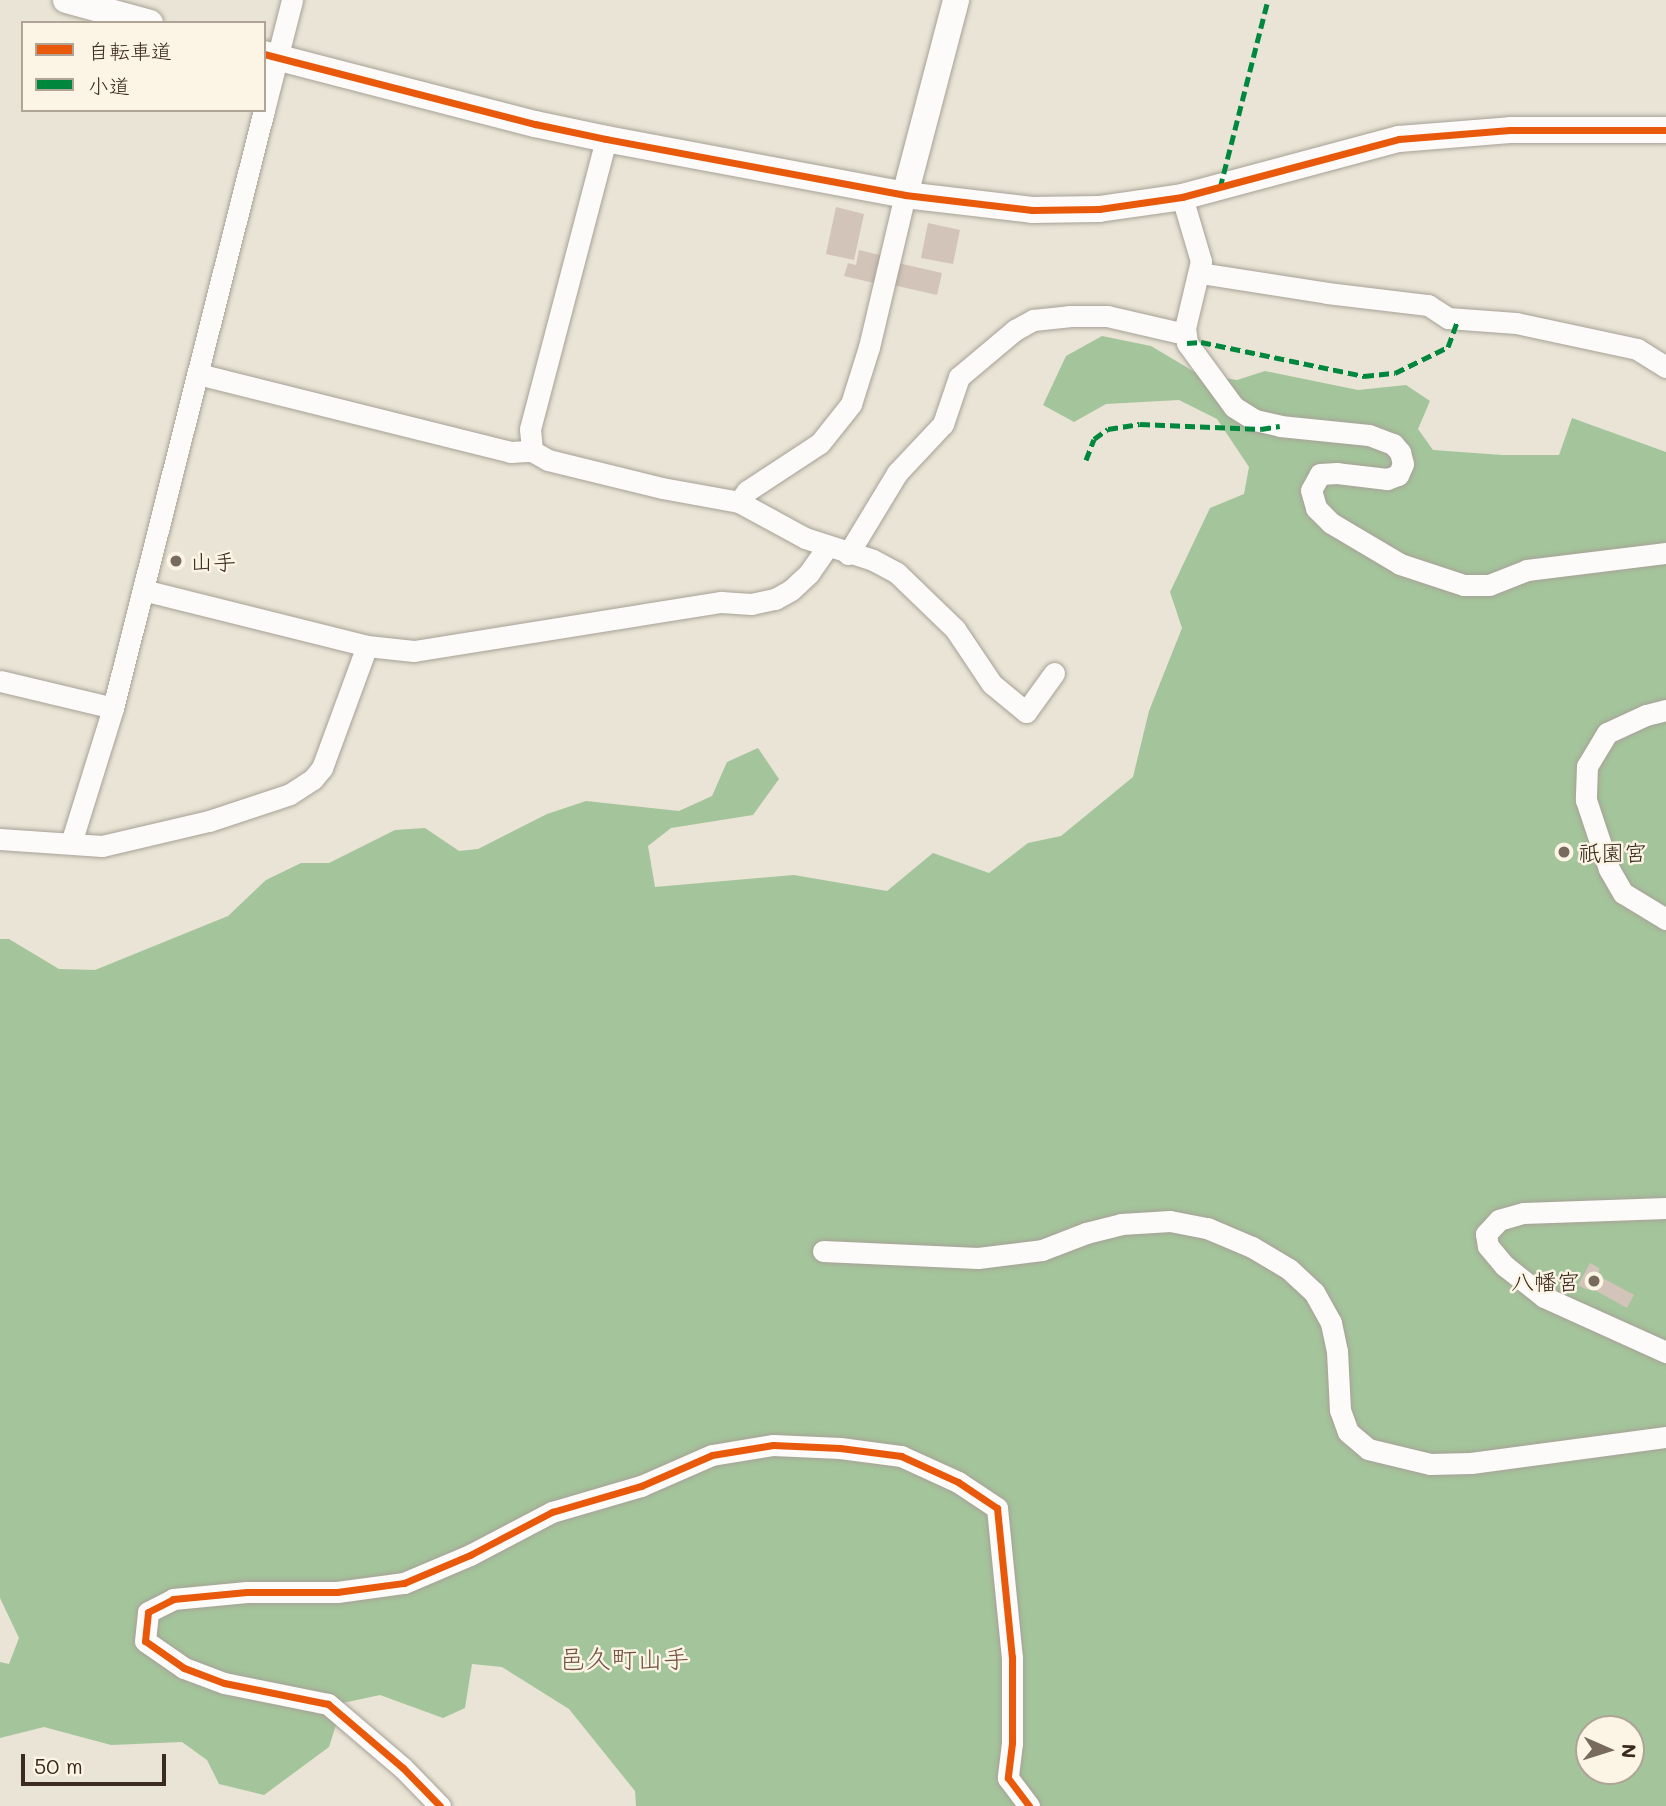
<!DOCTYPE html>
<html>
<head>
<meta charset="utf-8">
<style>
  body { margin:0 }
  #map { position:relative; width:1666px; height:1806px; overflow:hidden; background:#e9e4d5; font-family:Mali,"Klee One",sans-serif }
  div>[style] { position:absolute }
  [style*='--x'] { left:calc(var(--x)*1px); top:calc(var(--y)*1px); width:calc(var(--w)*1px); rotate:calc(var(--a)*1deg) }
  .forest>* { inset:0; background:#a4c49b }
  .building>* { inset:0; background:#d2c4b8 }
  .roads { filter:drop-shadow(0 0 2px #a7a197) drop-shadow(0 0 2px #a7a197) }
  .minor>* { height:21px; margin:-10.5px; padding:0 10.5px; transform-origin:10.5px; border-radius:10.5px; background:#fcfbf9 }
  .tertiary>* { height:26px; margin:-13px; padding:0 13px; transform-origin:13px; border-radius:13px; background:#fcfbf9 }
  .quiet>* { height:5px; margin-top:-2.5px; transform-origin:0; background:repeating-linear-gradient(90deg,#00873e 0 10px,transparent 0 15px) }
  .cycleway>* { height:7px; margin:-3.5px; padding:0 3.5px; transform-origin:3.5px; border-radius:3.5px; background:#e8590c }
  .dots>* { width:19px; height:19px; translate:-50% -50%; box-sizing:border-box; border:4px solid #fcf5e5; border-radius:50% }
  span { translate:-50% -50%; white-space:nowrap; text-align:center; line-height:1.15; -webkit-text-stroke:5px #fcf5e5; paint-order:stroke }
  .poi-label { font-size:23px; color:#3b2a1e }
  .left { translate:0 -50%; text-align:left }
  .right { translate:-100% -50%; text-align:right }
  .quarter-label { font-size:26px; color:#735342 }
  .legend { position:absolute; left:21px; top:21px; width:245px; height:91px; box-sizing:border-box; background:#fcf5e5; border:2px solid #afa495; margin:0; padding:9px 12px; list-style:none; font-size:21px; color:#3b2a1e }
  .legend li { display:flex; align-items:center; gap:14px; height:35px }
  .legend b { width:35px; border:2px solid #afa495 }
  .north { position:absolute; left:1575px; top:1715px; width:70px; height:70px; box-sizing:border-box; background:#fcf5e5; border:2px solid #afa495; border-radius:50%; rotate:93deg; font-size:19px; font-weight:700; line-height:28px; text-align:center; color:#3b2a1e }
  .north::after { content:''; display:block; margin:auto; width:24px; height:32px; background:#786b5e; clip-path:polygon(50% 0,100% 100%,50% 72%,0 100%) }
  .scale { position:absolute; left:21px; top:1754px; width:145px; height:32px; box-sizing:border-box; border:4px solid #3b2a1e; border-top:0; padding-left:9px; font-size:21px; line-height:24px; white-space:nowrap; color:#3b2a1e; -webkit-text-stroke:5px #fcf5e5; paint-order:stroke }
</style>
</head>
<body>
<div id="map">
  <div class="forest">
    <i style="clip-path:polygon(evenodd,1102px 336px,1151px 346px,1198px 374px,1237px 380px,1265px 371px,1358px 390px,1406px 385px,1430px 401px,1418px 429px,1433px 450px,1502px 455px,1559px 455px,1572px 418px,1666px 452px,1666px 1806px,636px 1806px,635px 1791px,569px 1709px,502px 1667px,472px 1664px,465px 1708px,443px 1718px,380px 1695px,343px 1703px,329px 1747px,264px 1795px,219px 1784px,207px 1760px,182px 1742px,111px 1745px,44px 1727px,0 1738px,0 1662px,9px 1664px,19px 1638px,0 1598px,0 939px,9px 939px,59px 969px,95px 970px,228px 916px,266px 880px,301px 863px,329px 863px,395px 830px,425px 828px,459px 851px,478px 849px,547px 814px,586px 801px,679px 811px,712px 796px,727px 762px,758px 748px,779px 779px,753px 815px,671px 828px,648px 846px,655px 887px,794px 875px,887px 891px,933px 853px,989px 873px,1028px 843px,1061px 836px,1133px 777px,1149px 711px,1182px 628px,1170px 592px,1210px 508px,1244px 494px,1249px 467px,1217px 419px,1179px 400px,1106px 404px,1074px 422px,1043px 405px,1066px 356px,1102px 336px,1589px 1729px,1631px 1729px,1631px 1771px,1589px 1771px,1589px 1729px)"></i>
  </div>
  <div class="building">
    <i style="clip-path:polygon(836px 207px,864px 214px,854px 260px,826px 254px)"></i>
    <i style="clip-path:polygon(928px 223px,960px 230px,953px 264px,921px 258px)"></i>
    <i style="clip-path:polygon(859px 250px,884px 256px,878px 284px,844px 276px,848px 263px,856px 265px)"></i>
    <i style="clip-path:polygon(898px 263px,942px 273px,937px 295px,893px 285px)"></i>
    <i style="clip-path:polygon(1590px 1263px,1599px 1268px,1599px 1276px,1634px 1295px,1627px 1308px,1591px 1288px,1588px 1290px,1578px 1285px)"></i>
  </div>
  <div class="roads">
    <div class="minor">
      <i style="--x:264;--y:110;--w:114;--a:-75.7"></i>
      <i style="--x:1182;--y:197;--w:67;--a:73.5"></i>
      <i style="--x:1201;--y:261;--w:69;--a:103.4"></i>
      <i style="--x:1185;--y:328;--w:15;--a:82"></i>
      <i style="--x:1187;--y:343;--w:79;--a:53.7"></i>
      <i style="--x:1234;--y:407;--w:25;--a:32"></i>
      <i style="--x:1255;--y:420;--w:26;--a:13"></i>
      <i style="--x:1280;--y:426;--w:89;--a:5.8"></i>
      <i style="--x:1369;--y:435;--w:26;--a:21"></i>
      <i style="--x:1393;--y:444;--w:11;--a:49"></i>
      <i style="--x:1400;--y:452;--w:12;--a:76"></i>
      <i style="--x:1403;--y:464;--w:12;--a:114"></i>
      <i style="--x:1398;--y:475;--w:12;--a:160"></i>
      <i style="--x:1387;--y:479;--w:50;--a:-173.2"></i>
      <i style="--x:1337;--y:473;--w:17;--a:177"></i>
      <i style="--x:1320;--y:474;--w:18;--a:119"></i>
      <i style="--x:1311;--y:490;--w:19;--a:74"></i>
      <i style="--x:1316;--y:508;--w:21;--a:45"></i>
      <i style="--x:1331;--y:523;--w:80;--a:30.7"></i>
      <i style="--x:1400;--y:564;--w:67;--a:18.2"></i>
      <i style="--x:1464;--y:585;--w:25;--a:0"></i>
      <i style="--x:1489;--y:585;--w:41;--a:-21.5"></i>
      <i style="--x:1527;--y:570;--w:140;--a:-7"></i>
      <i style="--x:1200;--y:273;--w:129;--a:8.9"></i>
      <i style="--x:1327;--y:293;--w:102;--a:6.8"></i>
      <i style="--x:1428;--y:305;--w:24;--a:33"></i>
      <i style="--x:1448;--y:318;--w:68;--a:4.2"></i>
      <i style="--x:1516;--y:323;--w:124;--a:12.1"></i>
      <i style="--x:1637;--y:349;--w:34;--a:32"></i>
      <i style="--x:198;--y:374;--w:322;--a:14"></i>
      <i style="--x:510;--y:452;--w:22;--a:-3"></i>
      <i style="--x:532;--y:451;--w:18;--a:29"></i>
      <i style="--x:548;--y:460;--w:117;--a:13.8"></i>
      <i style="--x:662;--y:488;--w:78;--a:10.3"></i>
      <i style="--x:739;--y:502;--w:75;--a:28.6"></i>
      <i style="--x:805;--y:538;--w:71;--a:17.9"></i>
      <i style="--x:873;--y:560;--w:27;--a:28"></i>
      <i style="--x:897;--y:573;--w:81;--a:44"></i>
      <i style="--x:955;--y:629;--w:66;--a:56.1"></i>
      <i style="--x:992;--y:684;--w:44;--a:39.5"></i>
      <i style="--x:1026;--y:712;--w:48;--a:-54.3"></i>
      <i style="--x:532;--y:451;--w:22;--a:-95"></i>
      <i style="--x:530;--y:429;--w:300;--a:-75.3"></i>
      <i style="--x:739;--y:502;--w:14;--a:-54"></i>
      <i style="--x:747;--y:491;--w:87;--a:-33.3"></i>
      <i style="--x:820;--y:443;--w:50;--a:-51.5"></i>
      <i style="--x:851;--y:404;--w:60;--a:-72.5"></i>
      <i style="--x:869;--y:347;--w:156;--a:-76.7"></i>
      <i style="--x:848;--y:554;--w:95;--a:-58.8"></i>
      <i style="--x:897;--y:473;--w:67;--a:-46.8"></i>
      <i style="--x:943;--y:424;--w:50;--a:-71.2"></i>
      <i style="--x:959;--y:377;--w:73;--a:-40"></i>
      <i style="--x:1015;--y:330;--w:21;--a:-29"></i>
      <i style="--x:1033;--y:320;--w:36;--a:-6"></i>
      <i style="--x:1069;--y:316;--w:38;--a:0"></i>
      <i style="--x:1107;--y:316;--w:80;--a:13"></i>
      <i style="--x:143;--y:590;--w:231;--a:14"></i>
      <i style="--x:367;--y:646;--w:47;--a:6.1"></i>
      <i style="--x:414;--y:651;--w:311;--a:-9.1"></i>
      <i style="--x:721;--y:602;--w:30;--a:4"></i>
      <i style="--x:751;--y:604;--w:25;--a:-12"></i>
      <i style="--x:775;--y:599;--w:18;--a:-29"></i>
      <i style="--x:791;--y:590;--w:25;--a:-43"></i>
      <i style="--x:809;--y:573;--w:32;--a:-55"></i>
      <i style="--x:0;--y:681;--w:116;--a:13.4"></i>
      <i style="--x:1666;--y:710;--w:21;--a:166"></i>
      <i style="--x:1646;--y:715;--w:43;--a:155.2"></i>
      <i style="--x:1607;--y:733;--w:39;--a:121"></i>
      <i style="--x:1587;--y:766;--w:34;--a:92"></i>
      <i style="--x:1586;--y:800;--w:73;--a:71.6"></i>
      <i style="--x:1609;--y:869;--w:28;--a:60"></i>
      <i style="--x:1623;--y:893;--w:50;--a:31.2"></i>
      <i style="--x:0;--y:839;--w:102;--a:3.9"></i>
      <i style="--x:102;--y:846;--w:110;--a:-13.2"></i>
      <i style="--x:209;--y:821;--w:85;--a:-18.4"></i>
      <i style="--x:290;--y:794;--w:27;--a:-33"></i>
      <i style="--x:313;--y:779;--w:14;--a:-51"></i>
      <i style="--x:322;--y:768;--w:130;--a:-69.8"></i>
      <i style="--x:71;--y:843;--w:141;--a:-72.7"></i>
      <i style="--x:113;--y:708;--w:617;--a:-75.83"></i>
      <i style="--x:1666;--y:1208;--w:143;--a:178"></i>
      <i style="--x:1523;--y:1213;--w:25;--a:164"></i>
      <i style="--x:1499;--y:1220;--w:19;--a:133"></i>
      <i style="--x:1486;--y:1234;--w:12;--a:81"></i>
      <i style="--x:1488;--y:1246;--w:26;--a:50"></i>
      <i style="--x:1505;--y:1266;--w:50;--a:38.5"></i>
      <i style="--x:1544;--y:1297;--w:134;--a:24.3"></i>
      <i style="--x:823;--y:1251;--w:155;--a:2.6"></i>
      <i style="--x:978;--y:1258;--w:64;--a:-7.1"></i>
      <i style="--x:1042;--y:1250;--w:47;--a:-21.1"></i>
      <i style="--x:1086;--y:1233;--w:36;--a:-14"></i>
      <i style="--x:1121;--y:1224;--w:49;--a:-3.5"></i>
      <i style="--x:1170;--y:1221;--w:38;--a:11"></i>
      <i style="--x:1207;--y:1228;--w:49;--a:22.9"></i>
      <i style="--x:1252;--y:1247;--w:43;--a:30.7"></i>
      <i style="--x:1289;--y:1269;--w:34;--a:43"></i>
      <i style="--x:1314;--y:1292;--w:35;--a:61"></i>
      <i style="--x:1331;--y:1323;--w:29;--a:78"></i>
      <i style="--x:1337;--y:1351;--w:59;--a:87.1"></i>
      <i style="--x:1340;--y:1410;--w:23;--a:70"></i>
      <i style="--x:1348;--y:1432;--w:26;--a:40"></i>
      <i style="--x:1368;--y:1449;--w:64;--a:13.6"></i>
      <i style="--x:1430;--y:1464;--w:41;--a:-1.4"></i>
      <i style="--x:1471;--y:1463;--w:197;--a:-7.6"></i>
      <i style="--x:440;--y:1806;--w:53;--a:-134.2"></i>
      <i style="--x:403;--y:1768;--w:99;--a:-139.5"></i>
      <i style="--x:328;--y:1704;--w:106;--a:-168.6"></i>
      <i style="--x:224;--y:1683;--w:43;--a:-159.4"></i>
      <i style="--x:184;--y:1668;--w:47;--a:-145.3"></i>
      <i style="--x:145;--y:1641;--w:29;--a:-84"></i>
      <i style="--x:148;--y:1612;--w:28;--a:-27"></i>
      <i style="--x:173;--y:1599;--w:74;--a:-5.4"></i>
      <i style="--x:247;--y:1592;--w:90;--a:0"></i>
      <i style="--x:337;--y:1592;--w:68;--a:-7.7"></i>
      <i style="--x:404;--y:1583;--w:72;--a:-23"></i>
      <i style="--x:470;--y:1555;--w:93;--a:-27.7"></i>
      <i style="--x:552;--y:1512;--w:93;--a:-16.3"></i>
      <i style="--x:641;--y:1486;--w:77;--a:-23.6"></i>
      <i style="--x:712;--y:1455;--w:62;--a:-9.3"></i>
      <i style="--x:773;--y:1445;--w:67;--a:2.6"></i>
      <i style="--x:840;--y:1448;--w:62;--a:7.5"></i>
      <i style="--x:901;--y:1456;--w:63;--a:24.5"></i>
      <i style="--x:958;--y:1482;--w:47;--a:33.7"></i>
      <i style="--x:997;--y:1508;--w:150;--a:84.3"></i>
      <i style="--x:1012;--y:1657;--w:86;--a:90"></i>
      <i style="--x:1012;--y:1743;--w:35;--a:97"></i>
      <i style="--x:1008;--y:1778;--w:35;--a:53"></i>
    </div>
    <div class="tertiary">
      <i style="--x:66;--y:0;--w:87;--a:15.3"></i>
      <i style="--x:264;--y:54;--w:280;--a:14.5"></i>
      <i style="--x:535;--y:124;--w:73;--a:11.9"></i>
      <i style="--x:606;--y:139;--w:304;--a:10.6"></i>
      <i style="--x:905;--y:195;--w:128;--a:6.7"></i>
      <i style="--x:1032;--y:210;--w:67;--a:-0.9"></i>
      <i style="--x:1099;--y:209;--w:84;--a:-8.2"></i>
      <i style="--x:1182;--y:197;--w:225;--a:-15"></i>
      <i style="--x:1399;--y:139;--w:111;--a:-4.6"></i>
      <i style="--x:1510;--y:130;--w:156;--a:0"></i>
      <i style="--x:905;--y:195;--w:202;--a:-75.3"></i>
    </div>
  </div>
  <div class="quiet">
    <i style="--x:1220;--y:188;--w:194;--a:-75.7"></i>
    <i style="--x:1187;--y:343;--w:14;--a:-4"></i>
    <i style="--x:1201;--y:342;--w:167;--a:11.8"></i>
    <i style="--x:1364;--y:376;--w:31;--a:-6"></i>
    <i style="--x:1395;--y:373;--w:59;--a:-26.1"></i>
    <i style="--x:1448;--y:347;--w:29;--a:-70"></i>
    <i style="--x:1086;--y:460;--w:22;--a:-69"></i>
    <i style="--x:1094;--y:439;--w:17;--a:-36"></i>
    <i style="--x:1108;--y:429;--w:32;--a:-9"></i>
    <i style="--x:1140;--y:424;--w:121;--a:2.4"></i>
    <i style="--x:1261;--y:429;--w:19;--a:-9"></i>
  </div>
  <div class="cycleway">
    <i style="--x:264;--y:54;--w:280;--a:14.5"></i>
    <i style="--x:535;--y:124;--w:73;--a:11.9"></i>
    <i style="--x:606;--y:139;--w:304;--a:10.6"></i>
    <i style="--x:905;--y:195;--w:128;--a:6.7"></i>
    <i style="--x:1032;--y:210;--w:67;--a:-0.9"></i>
    <i style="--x:1099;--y:209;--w:84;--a:-8.2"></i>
    <i style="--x:1182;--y:197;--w:225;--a:-15"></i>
    <i style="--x:1399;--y:139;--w:111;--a:-4.6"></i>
    <i style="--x:1510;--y:130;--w:156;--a:0"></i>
    <i style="--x:440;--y:1806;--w:53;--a:-134.2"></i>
    <i style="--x:403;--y:1768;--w:99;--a:-139.5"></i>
    <i style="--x:328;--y:1704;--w:106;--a:-168.6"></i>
    <i style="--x:224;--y:1683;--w:43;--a:-159.4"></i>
    <i style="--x:184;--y:1668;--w:47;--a:-145.3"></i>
    <i style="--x:145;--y:1641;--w:29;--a:-84"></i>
    <i style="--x:148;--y:1612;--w:28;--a:-27"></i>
    <i style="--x:173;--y:1599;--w:74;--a:-5.4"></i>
    <i style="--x:247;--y:1592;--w:90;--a:0"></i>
    <i style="--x:337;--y:1592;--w:68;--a:-7.7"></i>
    <i style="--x:404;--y:1583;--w:72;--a:-23"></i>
    <i style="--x:470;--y:1555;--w:93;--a:-27.7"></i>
    <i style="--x:552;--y:1512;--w:93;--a:-16.3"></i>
    <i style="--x:641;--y:1486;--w:77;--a:-23.6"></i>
    <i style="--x:712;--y:1455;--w:62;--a:-9.3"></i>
    <i style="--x:773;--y:1445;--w:67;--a:2.6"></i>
    <i style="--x:840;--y:1448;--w:62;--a:7.5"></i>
    <i style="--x:901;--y:1456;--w:63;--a:24.5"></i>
    <i style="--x:958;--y:1482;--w:47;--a:33.7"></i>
    <i style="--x:997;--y:1508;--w:150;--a:84.3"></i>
    <i style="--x:1012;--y:1657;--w:86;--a:90"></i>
    <i style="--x:1012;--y:1743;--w:35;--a:97"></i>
    <i style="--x:1008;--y:1778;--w:35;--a:53"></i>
  </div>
  <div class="dots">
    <i style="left:176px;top:561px;background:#786b5e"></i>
    <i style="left:1564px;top:852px;background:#786b5e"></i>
    <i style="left:1594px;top:1281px;background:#786b5e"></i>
  </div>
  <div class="poi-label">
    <span class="left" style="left:190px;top:561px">山手</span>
    <span class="left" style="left:1578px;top:852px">祇園宮</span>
    <span class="right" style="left:1580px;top:1281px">八幡宮</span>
  </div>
  <div class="quarter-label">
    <span style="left:624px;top:1659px">邑久町山手</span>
  </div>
  <ul class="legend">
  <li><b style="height:9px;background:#e8590c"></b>自転車道</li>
  <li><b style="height:9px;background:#00873e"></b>小道</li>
  </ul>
  <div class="north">N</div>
  <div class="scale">50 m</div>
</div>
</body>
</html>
